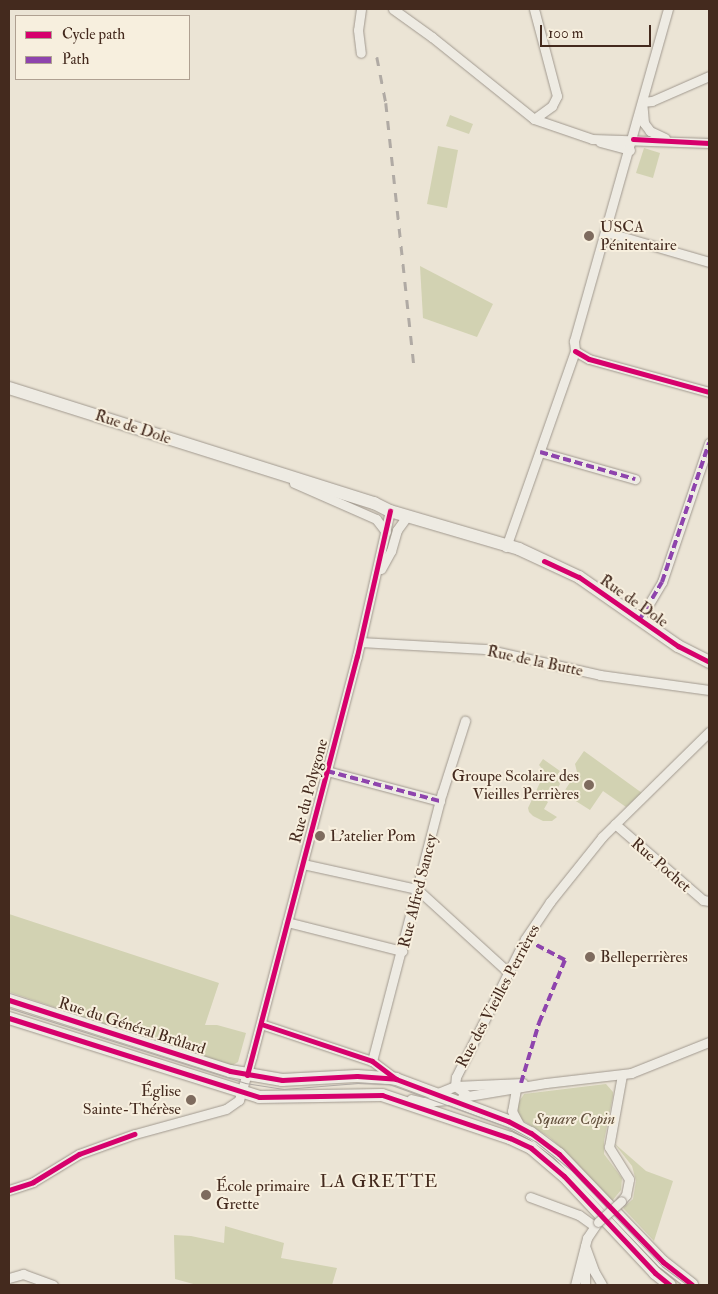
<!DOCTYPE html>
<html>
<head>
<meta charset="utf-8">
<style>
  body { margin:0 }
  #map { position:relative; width:718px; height:1294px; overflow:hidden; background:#ebe4d5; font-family:"IM FELL Double Pica",serif }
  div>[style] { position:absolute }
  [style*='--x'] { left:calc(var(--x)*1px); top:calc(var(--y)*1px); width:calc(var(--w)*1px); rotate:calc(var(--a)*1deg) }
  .green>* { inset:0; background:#d2d2b2 }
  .roads { filter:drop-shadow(0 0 1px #a1998f) drop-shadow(0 0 1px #a1998f) }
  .street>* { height:9px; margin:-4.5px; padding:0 4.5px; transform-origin:4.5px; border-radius:4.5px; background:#eeebe3 }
  .secondary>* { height:12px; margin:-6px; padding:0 6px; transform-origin:6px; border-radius:6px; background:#eeebe3 }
  .tram>* { height:1px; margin:-0.5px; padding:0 0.5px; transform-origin:0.5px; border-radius:0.5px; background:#b0aaa4 }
  .rail>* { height:2.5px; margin-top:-1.25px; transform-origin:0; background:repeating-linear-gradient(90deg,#b0aaa4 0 9px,transparent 0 18px) }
  .bridges { filter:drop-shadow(0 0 1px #a1998f) drop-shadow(0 0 1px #a1998f) }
  .street-bridge>* { height:9px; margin:-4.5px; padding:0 4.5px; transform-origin:4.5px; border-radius:4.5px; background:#eeebe3 }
  .quiet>* { height:4px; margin-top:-2px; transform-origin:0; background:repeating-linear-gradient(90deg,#8e44ad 0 8px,transparent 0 12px) }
  .cycleway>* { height:5px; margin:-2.5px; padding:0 2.5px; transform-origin:2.5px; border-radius:2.5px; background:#d6006c }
  .dots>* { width:14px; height:14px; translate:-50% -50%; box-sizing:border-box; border:2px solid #f7efde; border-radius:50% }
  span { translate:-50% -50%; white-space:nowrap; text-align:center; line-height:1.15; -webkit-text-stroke:4px #f7efde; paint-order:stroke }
  .poi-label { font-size:16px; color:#442a1e }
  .left { translate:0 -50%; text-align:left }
  .right { translate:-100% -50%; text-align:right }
  .street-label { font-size:16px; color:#442a1e }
  .park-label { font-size:16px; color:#62503c; font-style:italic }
  .neighbourhood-label { font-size:18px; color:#442a1e; letter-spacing:1px }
  .frame { position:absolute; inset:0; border:10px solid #442a1e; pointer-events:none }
  .legend { position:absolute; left:15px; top:15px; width:175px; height:65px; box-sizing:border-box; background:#f7efde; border:1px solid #afa091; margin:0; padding:6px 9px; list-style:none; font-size:15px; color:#442a1e }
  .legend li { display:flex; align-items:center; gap:10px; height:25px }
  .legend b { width:25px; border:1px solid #afa091 }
  .scale { position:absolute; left:540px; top:25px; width:111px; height:22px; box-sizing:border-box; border:2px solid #442a1e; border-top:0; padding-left:6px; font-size:15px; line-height:18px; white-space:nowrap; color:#442a1e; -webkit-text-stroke:4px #f7efde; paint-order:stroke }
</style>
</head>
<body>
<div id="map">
  <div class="green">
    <i style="clip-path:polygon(450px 115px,473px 124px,469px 134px,446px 126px)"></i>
    <i style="clip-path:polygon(438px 146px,458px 150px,447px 208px,427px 204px)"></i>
    <i style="clip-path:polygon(644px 148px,660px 153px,653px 178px,636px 173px)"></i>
    <i style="clip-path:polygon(420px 266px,493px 304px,477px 337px,423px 318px)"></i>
    <i style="clip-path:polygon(584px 751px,642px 793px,626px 807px,603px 791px,590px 810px,563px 793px,577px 772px,575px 764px)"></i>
    <i style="clip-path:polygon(543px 759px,560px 771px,556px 777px,560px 784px,557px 789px,552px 787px,544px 799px,548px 802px,544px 809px,557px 817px,552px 821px,543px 821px,533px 816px,529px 812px,528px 808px,545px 772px,539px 765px)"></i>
    <i style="clip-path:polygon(9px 914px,219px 983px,205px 1025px,217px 1025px,246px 1033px,238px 1062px,231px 1066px,9px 992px)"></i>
    <i style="clip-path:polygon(606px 1084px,613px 1092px,613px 1096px,604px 1141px,604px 1154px,622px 1178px,621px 1190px,612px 1201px,569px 1155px,549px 1137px,519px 1118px,517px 1105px,524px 1094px)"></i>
    <i style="clip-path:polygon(614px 1143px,646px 1171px,673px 1181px,654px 1241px,623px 1208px,633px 1199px,636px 1181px,632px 1166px)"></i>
    <i style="clip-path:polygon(225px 1226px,284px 1243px,281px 1258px,337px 1268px,332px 1285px,197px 1285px,175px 1279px,174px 1235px,191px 1236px,224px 1243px)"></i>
  </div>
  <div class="roads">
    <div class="street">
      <i style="--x:361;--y:9;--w:21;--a:98"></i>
      <i style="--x:358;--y:30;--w:23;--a:83"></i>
      <i style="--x:393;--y:9;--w:48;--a:35.7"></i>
      <i style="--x:432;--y:37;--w:131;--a:38.8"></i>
      <i style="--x:534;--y:119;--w:61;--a:19"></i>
      <i style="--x:592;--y:139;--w:117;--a:2"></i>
      <i style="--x:534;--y:9;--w:90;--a:75.2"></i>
      <i style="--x:557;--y:96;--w:11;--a:117"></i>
      <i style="--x:552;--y:106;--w:22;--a:144"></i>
      <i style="--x:665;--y:138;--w:17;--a:-155"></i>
      <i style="--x:650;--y:131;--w:10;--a:-127"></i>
      <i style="--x:644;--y:123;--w:21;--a:-95"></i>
      <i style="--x:642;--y:102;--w:10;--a:-6"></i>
      <i style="--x:652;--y:101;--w:62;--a:-23.7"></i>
      <i style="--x:600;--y:142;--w:31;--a:15"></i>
      <i style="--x:606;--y:232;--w:107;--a:16.2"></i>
      <i style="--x:575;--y:351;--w:16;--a:30"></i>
      <i style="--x:589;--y:359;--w:124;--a:15.4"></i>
      <i style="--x:540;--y:452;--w:99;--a:15.9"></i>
      <i style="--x:294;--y:483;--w:90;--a:23.7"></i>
      <i style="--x:376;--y:519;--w:16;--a:52"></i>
      <i style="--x:506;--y:547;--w:208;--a:-70.6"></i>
      <i style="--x:575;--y:351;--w:10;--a:-96"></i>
      <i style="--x:574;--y:341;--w:345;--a:-74.2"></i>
      <i style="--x:381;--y:569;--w:21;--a:-61"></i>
      <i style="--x:391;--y:551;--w:22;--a:-74"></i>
      <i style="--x:397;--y:530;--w:17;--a:-54"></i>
      <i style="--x:640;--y:619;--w:43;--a:-59.3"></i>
      <i style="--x:662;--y:582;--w:147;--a:-71.3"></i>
      <i style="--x:360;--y:642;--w:125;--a:3.2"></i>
      <i style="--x:485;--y:649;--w:118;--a:12.7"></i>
      <i style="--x:600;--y:675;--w:110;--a:7.8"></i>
      <i style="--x:327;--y:771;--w:117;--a:14.9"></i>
      <i style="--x:615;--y:824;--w:116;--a:40.8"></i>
      <i style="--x:703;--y:900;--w:6;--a:9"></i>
      <i style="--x:303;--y:864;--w:117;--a:12.4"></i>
      <i style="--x:417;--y:889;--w:123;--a:42.4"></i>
      <i style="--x:287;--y:922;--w:119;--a:14.2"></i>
      <i style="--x:261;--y:1024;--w:117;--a:18.4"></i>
      <i style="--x:372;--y:1061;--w:30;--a:37"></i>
      <i style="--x:372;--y:1061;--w:277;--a:-75.4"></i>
      <i style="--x:442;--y:793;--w:76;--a:-72.3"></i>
      <i style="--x:516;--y:1089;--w:22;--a:100"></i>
      <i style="--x:512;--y:1111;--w:17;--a:62"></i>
      <i style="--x:438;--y:1093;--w:18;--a:-22"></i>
      <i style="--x:455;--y:1086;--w:68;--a:-2.5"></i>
      <i style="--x:467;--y:1095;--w:15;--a:-143"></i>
      <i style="--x:455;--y:1086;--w:9;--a:-84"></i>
      <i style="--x:456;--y:1077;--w:154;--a:-63.4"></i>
      <i style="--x:525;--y:939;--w:45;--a:-56"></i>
      <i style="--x:550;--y:902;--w:83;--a:-51.3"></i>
      <i style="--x:602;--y:837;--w:150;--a:-44.5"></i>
      <i style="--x:462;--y:1097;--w:85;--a:-9.5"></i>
      <i style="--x:546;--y:1083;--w:86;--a:-6.7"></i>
      <i style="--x:631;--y:1073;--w:84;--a:-21.7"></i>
      <i style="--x:411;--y:1099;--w:12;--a:14"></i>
      <i style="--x:423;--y:1102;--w:24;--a:-5"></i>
      <i style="--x:9;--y:1190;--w:25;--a:-18"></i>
      <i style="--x:33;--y:1182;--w:54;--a:-31.3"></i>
      <i style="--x:79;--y:1154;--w:59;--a:-19.7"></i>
      <i style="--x:135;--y:1134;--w:94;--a:-15.4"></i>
      <i style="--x:226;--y:1109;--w:16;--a:-35"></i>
      <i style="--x:239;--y:1100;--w:46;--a:-73.5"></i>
      <i style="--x:252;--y:1056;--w:414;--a:-75.3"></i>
      <i style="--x:357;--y:656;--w:149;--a:-77.2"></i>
      <i style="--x:530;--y:1197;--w:52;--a:20.2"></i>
      <i style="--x:579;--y:1215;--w:19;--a:36"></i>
      <i style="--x:621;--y:1201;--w:8;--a:-50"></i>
      <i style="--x:626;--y:1195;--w:16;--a:-79"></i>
      <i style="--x:629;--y:1179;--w:38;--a:-122"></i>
      <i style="--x:609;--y:1147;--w:73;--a:-79.8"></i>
      <i style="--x:585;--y:1246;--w:27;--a:70"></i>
      <i style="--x:594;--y:1271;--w:16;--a:60"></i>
      <i style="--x:585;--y:1258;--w:27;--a:90"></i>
      <i style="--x:9;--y:1278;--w:15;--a:-16"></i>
      <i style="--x:23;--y:1274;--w:32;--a:20"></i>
      <i style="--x:575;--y:1285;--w:49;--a:-75.7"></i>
      <i style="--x:587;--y:1238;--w:18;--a:-56"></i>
    </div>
    <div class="secondary">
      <i style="--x:9;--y:388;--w:383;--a:17.5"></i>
      <i style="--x:374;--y:503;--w:18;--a:27"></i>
      <i style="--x:390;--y:511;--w:134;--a:16.4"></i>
      <i style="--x:519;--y:549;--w:66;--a:25"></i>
      <i style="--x:579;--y:577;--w:121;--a:34.9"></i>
      <i style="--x:678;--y:646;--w:35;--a:27"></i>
      <i style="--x:9;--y:1000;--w:232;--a:17.8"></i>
      <i style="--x:230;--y:1071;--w:53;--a:9.8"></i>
      <i style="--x:282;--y:1080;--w:75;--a:-3.1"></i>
      <i style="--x:357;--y:1076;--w:39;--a:4"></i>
      <i style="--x:396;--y:1079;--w:120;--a:20.6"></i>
      <i style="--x:508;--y:1121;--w:26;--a:28"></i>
      <i style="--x:531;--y:1133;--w:35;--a:37"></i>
      <i style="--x:559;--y:1154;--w:150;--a:46.1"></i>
      <i style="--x:663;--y:1262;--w:37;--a:38"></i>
      <i style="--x:9;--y:1018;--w:262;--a:17.5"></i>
      <i style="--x:259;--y:1097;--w:123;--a:-0.9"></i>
      <i style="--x:382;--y:1095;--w:135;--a:18.6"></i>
      <i style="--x:510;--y:1138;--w:23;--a:25"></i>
      <i style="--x:531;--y:1148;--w:43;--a:40.3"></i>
      <i style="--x:564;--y:1176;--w:133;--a:46.8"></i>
      <i style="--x:655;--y:1273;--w:19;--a:39"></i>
    </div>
  </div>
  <div class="tram">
    <i style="--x:9;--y:1008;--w:248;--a:17.6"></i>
    <i style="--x:245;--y:1083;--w:39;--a:9"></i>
    <i style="--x:284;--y:1089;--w:74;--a:-4.6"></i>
    <i style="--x:358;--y:1083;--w:31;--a:2"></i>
    <i style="--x:389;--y:1084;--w:132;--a:19.9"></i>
    <i style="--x:513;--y:1129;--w:25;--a:29"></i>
    <i style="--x:535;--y:1141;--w:46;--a:38.9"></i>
    <i style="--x:571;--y:1170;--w:132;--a:46.5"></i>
    <i style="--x:662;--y:1266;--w:31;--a:37"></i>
  </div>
  <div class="rail">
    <i style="--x:377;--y:57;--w:47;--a:78.9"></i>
    <i style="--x:386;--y:103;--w:262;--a:83.9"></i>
  </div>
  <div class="bridges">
    <div class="street-bridge">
      <i style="--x:598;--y:1222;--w:31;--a:-42"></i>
    </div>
  </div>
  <div class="quiet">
    <i style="--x:540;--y:452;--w:99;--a:15.9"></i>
    <i style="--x:640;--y:619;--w:43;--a:-59.3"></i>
    <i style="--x:662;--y:582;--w:147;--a:-71.3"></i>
    <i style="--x:327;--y:771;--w:117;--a:14.9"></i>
    <i style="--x:521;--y:1083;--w:63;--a:-73.3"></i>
    <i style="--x:539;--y:1023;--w:68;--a:-67.6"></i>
    <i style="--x:565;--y:960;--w:45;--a:-152.3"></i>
  </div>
  <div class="cycleway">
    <i style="--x:633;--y:139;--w:76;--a:3"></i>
    <i style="--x:575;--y:351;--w:16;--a:30"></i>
    <i style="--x:589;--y:359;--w:124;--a:15.4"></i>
    <i style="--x:544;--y:561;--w:38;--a:25"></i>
    <i style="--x:579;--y:577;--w:121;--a:34.9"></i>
    <i style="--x:678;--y:646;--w:35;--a:27"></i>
    <i style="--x:9;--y:1000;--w:232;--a:17.8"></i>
    <i style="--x:230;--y:1071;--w:53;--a:9.8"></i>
    <i style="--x:282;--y:1080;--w:75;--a:-3.1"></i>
    <i style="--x:357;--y:1076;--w:39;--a:4"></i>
    <i style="--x:396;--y:1079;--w:120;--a:20.6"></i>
    <i style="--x:508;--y:1121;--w:26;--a:28"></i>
    <i style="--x:531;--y:1133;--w:35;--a:37"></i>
    <i style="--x:559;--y:1154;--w:150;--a:46.1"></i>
    <i style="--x:663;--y:1262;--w:37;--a:38"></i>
    <i style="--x:9;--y:1018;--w:262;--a:17.5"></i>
    <i style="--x:259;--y:1097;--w:123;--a:-0.9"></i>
    <i style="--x:382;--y:1095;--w:135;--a:18.6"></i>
    <i style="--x:510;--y:1138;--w:23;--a:25"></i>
    <i style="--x:531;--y:1148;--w:43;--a:40.3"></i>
    <i style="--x:564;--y:1176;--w:133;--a:46.8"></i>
    <i style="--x:655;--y:1273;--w:19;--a:39"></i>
    <i style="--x:261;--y:1024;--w:117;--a:18.4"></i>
    <i style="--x:372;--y:1061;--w:30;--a:37"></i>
    <i style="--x:247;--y:1075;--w:433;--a:-75.3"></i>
    <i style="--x:357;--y:656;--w:149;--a:-77.2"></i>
    <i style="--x:9;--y:1190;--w:25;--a:-18"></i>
    <i style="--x:33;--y:1182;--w:54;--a:-31.3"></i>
    <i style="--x:79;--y:1154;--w:59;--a:-20"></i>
  </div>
  <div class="dots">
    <i style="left:589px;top:236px;background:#7e6b5e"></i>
    <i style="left:589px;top:785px;background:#7e6b5e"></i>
    <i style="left:320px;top:836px;background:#7e6b5e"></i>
    <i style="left:590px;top:957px;background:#7e6b5e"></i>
    <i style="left:191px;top:1100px;background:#7e6b5e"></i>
    <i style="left:206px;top:1195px;background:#7e6b5e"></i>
  </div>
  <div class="poi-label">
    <span class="left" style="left:600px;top:236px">USCA<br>Pénitentaire</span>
    <span class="right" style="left:579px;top:785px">Groupe Scolaire des<br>Vieilles Perrières</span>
    <span class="left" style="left:330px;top:836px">L'atelier Pom</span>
    <span class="left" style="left:600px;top:957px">Belleperrières</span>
    <span class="right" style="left:181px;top:1100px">Église<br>Sainte-Thérèse</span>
    <span class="left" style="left:216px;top:1195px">École primaire<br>Grette</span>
  </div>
  <div class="street-label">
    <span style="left:133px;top:427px;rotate:18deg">Rue de Dole</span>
    <span style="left:634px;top:601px;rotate:35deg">Rue de Dole</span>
    <span style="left:535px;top:661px;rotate:12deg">Rue de la Butte</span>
    <span style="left:309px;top:791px;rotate:-75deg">Rue du Polygone</span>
    <span style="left:661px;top:865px;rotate:41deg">Rue Pochet</span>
    <span style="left:418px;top:891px;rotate:-76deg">Rue Alfred Sancey</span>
    <span style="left:498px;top:996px;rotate:-62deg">Rue des Vieilles Perrières</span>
    <span style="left:132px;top:1026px;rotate:18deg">Rue du Général Brûlard</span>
  </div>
  <div class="park-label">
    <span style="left:575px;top:1119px">Square Copin</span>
  </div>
  <div class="neighbourhood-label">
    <span style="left:379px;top:1182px">LA GRETTE</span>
  </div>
  <div class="frame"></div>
  <ul class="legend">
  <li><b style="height:6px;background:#d6006c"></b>Cycle path</li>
  <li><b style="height:6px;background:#8e44ad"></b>Path</li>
  </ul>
  <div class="scale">100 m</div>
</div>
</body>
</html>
